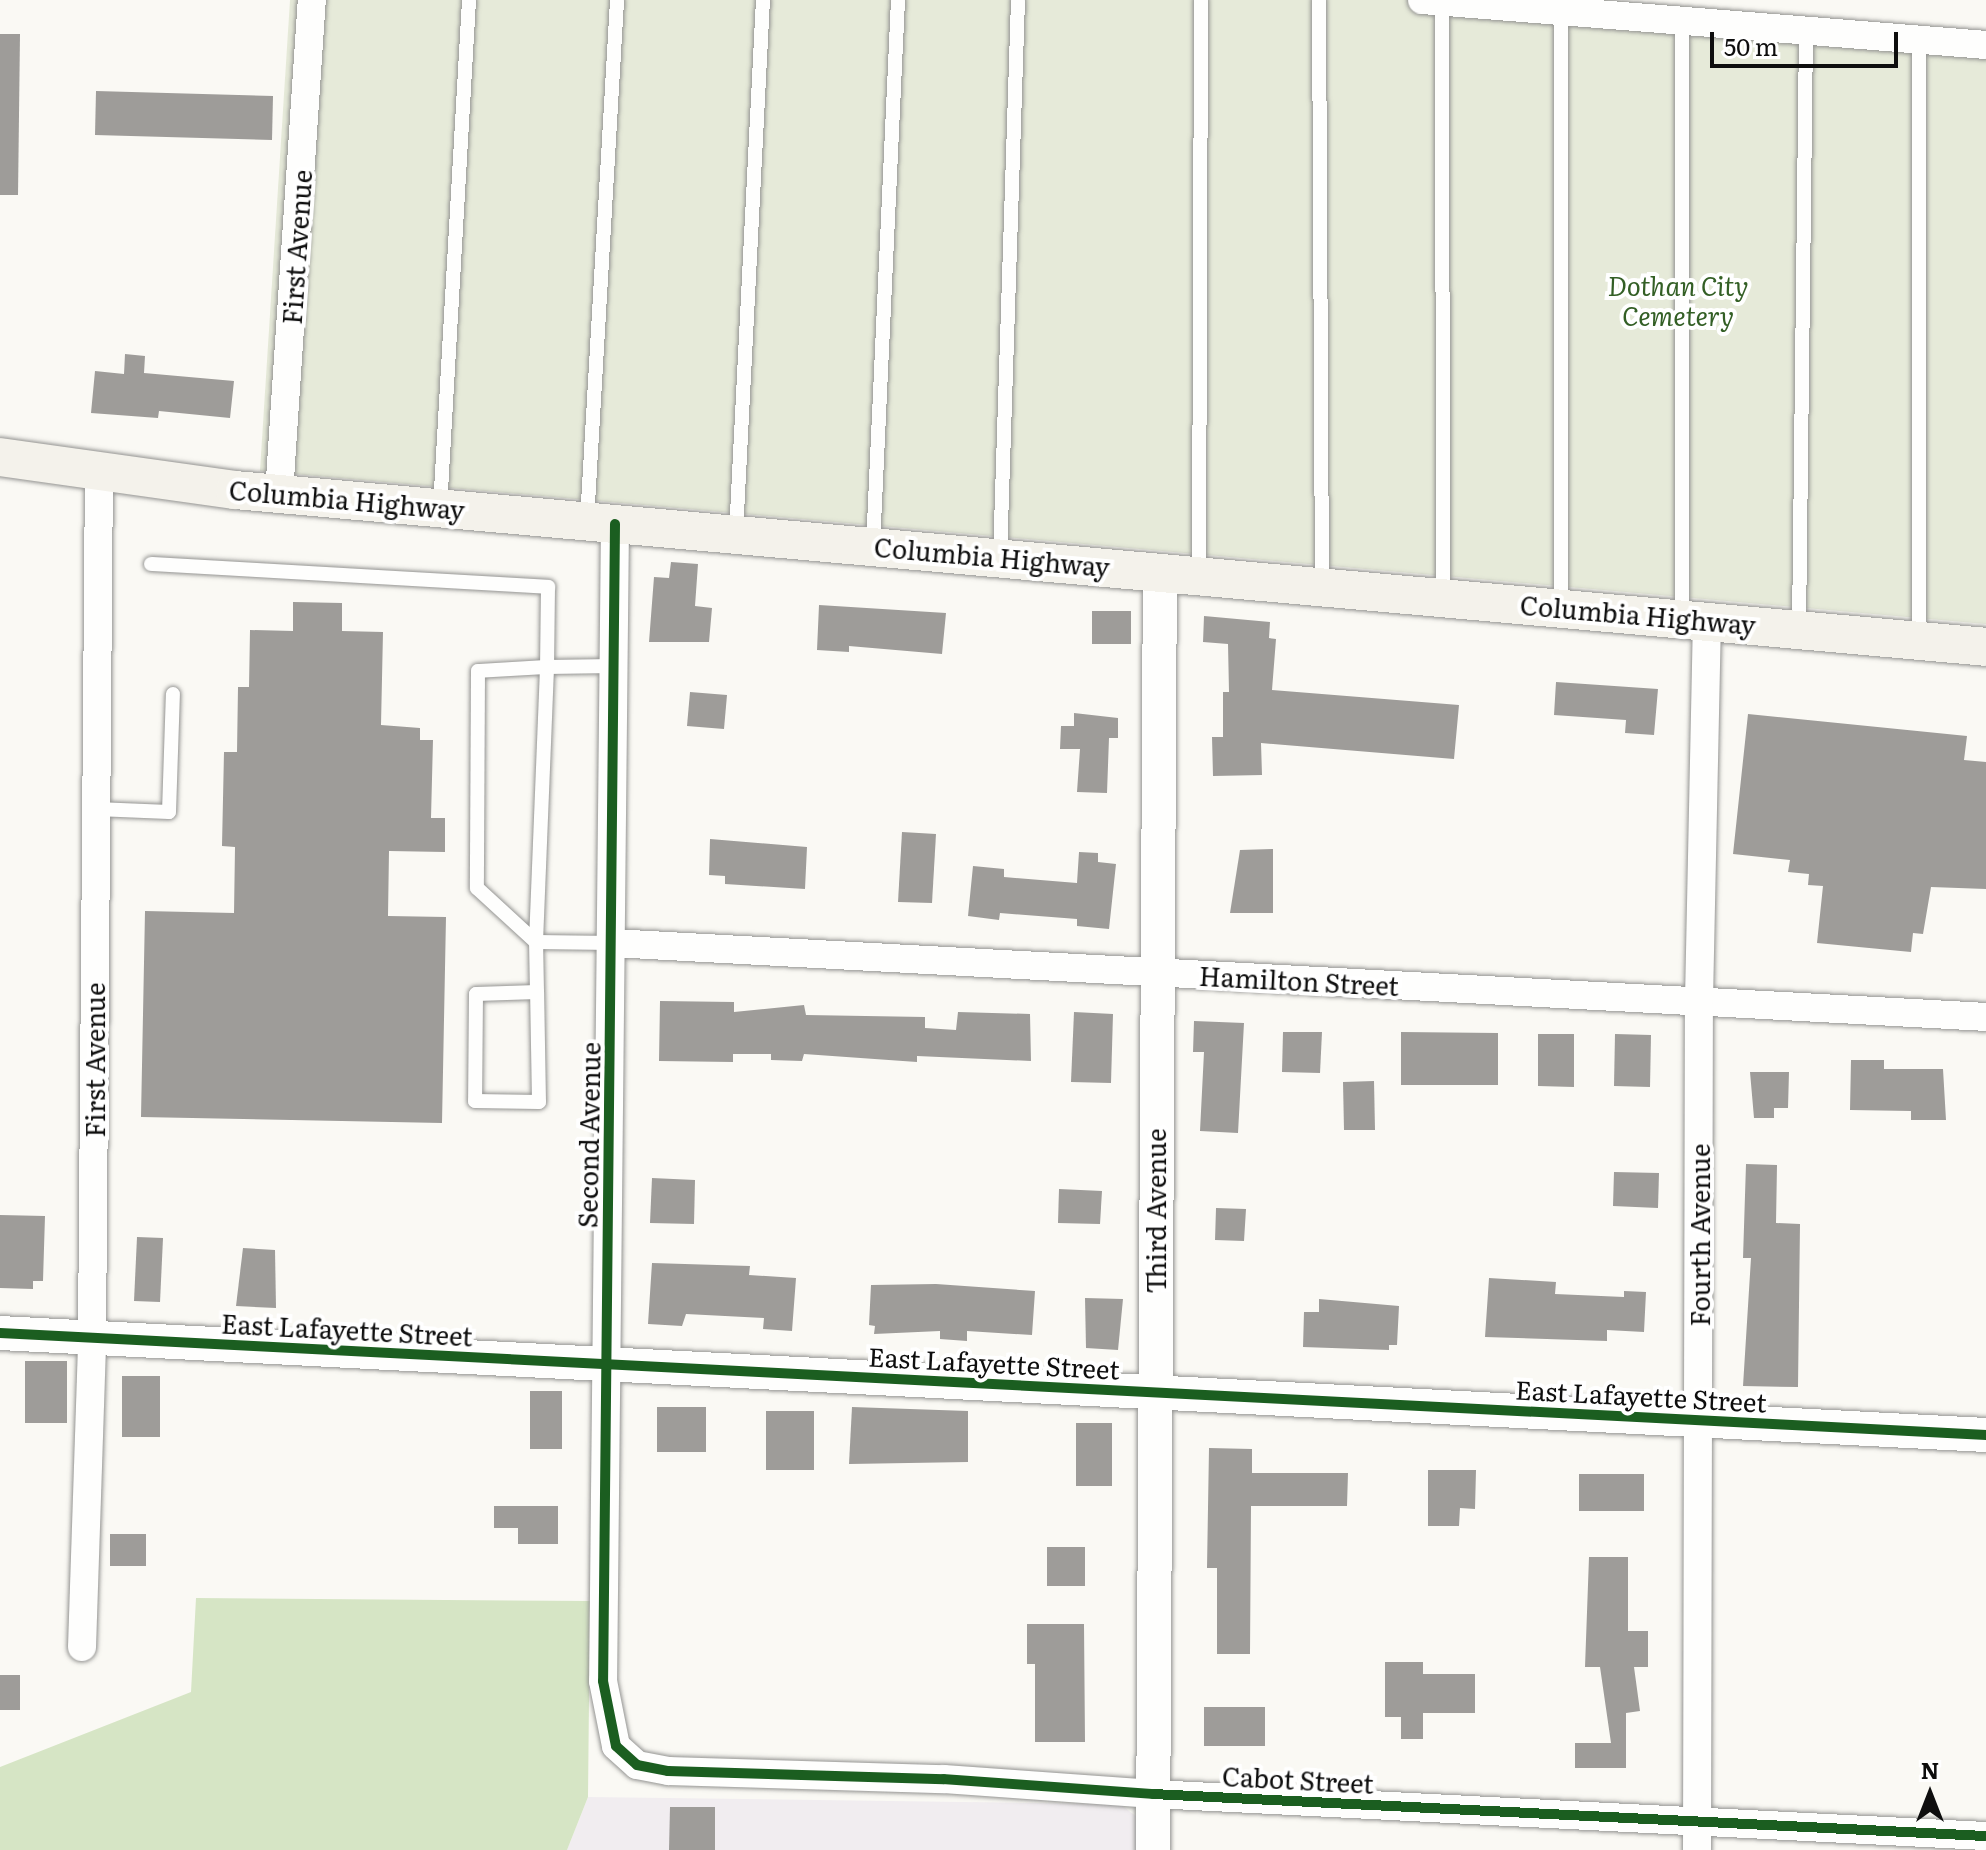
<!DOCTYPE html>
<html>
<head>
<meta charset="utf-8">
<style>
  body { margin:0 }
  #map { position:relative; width:1986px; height:1850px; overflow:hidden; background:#faf9f4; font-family:Literata,serif }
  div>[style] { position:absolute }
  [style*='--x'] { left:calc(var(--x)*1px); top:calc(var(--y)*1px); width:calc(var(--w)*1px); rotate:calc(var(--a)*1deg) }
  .industrial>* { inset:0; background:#f1edf0 }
  .forest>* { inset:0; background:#d6e5c5 }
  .cemetery>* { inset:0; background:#e6ead9 }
  .building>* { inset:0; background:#9e9c99 }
  .roads { filter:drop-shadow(0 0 2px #949492) drop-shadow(0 0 2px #949492) }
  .service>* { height:14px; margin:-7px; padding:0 7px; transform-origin:7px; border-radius:7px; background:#fefefd }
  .minor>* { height:28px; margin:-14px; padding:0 14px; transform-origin:14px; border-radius:14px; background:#fefefd }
  .tertiary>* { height:34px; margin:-17px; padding:0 17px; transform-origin:17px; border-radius:17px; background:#fefefd }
  .secondary>* { height:38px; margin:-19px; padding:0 19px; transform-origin:19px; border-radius:19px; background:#f4f2eb }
  .cycleway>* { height:10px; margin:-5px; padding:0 5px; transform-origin:5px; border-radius:5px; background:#1b5e20 }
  span { translate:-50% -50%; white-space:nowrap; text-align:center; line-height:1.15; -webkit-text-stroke:8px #fff; paint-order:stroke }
  .street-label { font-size:26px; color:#0e0e0e }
  .park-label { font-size:26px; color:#335f25; font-style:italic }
  .north { position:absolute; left:1890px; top:1754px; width:80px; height:80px; -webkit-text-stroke:6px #fff; paint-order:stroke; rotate:0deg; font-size:22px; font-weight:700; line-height:32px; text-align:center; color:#0e0e0e }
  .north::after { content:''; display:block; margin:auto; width:28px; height:36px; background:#0e0e0e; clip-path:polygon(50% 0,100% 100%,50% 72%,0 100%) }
  .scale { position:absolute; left:1710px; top:32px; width:188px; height:36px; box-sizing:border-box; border:4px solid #0e0e0e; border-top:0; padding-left:10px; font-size:24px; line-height:28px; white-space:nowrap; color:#0e0e0e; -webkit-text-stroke:6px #fff; paint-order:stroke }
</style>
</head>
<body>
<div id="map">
  <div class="industrial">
    <i style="clip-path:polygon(588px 1797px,1120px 1804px,1137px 1817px,1137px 1850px,567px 1850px)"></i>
  </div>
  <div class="forest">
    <i style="clip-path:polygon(196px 1598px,590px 1601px,588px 1797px,567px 1850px,0 1850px,0 1767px,191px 1692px)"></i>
  </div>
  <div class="cemetery">
    <i style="clip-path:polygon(290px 0,1602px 0,1986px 31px,1986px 624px,260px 471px)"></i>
  </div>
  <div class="building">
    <i style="clip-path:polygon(0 34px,20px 34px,18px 195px,0 195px)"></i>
    <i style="clip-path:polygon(96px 91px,273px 96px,272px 140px,95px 135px)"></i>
    <i style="clip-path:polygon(125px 354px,145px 356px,144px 373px,234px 381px,230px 418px,159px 411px,158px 418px,91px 413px,95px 371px,124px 374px)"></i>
    <i style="clip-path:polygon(671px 562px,698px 564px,695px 606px,712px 608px,709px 642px,649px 642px,654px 577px,669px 578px)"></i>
    <i style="clip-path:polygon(293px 602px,342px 603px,342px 631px,383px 632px,381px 725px,420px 728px,420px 740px,433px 740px,431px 818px,445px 818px,445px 852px,389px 851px,388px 916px,446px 917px,442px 1123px,141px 1117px,145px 911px,234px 913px,235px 847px,222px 846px,224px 752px,237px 752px,238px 687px,249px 687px,250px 630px,293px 631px)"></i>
    <i style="clip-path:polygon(819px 605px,946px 613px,942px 654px,849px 646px,849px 652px,817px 650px)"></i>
    <i style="clip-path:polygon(1092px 611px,1131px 611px,1131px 644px,1092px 644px)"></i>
    <i style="clip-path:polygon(1204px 616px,1270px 622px,1269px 638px,1276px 639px,1272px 690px,1459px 705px,1454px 759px,1261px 743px,1262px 775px,1213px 776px,1212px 737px,1223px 737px,1223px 692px,1229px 692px,1228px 644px,1203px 642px)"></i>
    <i style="clip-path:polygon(1556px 682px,1658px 689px,1654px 735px,1625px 733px,1626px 720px,1554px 715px)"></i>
    <i style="clip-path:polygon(690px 692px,727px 695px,724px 729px,687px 726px)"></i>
    <i style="clip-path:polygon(1074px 713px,1118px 718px,1118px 738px,1109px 738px,1107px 793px,1077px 792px,1080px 749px,1060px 749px,1061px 726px,1074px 726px)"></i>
    <i style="clip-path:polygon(1748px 714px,1967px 736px,1964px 760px,1986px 762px,1986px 889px,1931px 887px,1923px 934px,1913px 933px,1911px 952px,1817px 943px,1823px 886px,1808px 885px,1809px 874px,1788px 872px,1790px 860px,1733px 854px)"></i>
    <i style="clip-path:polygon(902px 832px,936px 834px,932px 903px,898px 902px)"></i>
    <i style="clip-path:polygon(710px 839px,807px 847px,805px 889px,725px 884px,725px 876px,709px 875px)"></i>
    <i style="clip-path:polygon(1273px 849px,1273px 913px,1230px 913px,1240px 850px)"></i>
    <i style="clip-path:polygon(1079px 852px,1098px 853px,1098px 862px,1116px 864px,1109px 929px,1077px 926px,1077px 919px,1000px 913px,999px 920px,968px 916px,973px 866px,1004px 869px,1004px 877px,1077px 883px)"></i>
    <i style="clip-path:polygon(660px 1001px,734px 1002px,734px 1012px,804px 1005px,806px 1015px,925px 1017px,925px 1028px,956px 1030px,958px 1012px,1030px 1014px,1031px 1061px,917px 1056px,917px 1062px,804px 1054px,802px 1061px,771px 1060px,771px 1054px,733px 1054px,733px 1062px,659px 1061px)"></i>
    <i style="clip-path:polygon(1074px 1012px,1113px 1014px,1111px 1083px,1071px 1082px)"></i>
    <i style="clip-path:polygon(1194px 1021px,1244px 1023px,1238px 1133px,1200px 1131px,1204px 1052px,1193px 1052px)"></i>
    <i style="clip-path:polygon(1283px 1032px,1322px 1032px,1320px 1073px,1282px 1072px)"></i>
    <i style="clip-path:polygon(1401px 1032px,1498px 1033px,1498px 1085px,1401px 1085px)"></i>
    <i style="clip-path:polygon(1538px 1034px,1574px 1034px,1574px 1087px,1538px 1086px)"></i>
    <i style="clip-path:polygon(1615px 1034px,1651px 1035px,1650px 1087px,1614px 1086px)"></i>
    <i style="clip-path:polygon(1851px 1060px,1884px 1060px,1884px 1069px,1943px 1069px,1946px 1120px,1911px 1120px,1911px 1111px,1850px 1110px)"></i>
    <i style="clip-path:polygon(1750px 1072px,1789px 1072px,1788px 1108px,1774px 1108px,1774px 1118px,1754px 1118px)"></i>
    <i style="clip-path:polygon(1374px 1081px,1375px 1130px,1344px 1130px,1343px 1082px)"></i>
    <i style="clip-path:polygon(1746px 1164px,1777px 1165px,1776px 1223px,1800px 1224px,1798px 1387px,1743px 1386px,1751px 1258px,1743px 1258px)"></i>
    <i style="clip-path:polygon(1614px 1172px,1659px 1173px,1658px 1208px,1613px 1206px)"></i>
    <i style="clip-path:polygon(652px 1178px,695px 1180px,694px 1224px,650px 1223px)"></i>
    <i style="clip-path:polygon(1059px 1189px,1102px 1191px,1100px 1224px,1058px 1223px)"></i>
    <i style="clip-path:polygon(1216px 1208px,1246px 1209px,1244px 1241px,1215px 1240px)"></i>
    <i style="clip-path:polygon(0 1215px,45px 1216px,43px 1281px,33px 1281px,33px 1289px,0 1288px)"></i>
    <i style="clip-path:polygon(137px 1237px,163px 1238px,160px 1302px,134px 1301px)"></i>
    <i style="clip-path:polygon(243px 1248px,275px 1250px,276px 1308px,236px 1306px)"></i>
    <i style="clip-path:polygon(652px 1263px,750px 1266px,749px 1275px,796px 1278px,792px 1331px,763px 1329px,764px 1318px,686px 1314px,682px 1326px,648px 1324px)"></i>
    <i style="clip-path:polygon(1489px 1278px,1556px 1282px,1555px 1294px,1624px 1297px,1624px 1291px,1646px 1292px,1644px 1332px,1607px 1330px,1607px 1341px,1485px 1337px)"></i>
    <i style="clip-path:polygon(936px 1284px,1035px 1291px,1032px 1335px,967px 1331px,967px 1341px,940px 1339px,940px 1331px,874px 1334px,875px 1326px,869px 1325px,871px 1285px)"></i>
    <i style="clip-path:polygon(1085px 1298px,1123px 1299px,1118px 1350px,1086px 1348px)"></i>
    <i style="clip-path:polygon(1319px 1299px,1399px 1306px,1397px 1345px,1389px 1345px,1389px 1350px,1303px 1347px,1304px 1312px,1319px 1312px)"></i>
    <i style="clip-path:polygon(25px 1361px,67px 1361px,67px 1423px,25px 1423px)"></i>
    <i style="clip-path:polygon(122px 1376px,160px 1376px,160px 1437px,122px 1437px)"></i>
    <i style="clip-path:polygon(530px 1391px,562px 1391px,562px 1449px,530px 1449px)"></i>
    <i style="clip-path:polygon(657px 1407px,706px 1407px,706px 1452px,657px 1452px)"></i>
    <i style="clip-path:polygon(852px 1407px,968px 1411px,968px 1462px,849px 1464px)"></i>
    <i style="clip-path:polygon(766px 1411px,814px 1411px,814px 1470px,766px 1470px)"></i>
    <i style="clip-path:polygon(1076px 1423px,1112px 1423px,1112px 1486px,1076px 1486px)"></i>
    <i style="clip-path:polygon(1209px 1448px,1252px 1449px,1252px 1473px,1348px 1473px,1347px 1506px,1251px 1506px,1250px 1654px,1217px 1654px,1217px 1568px,1207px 1568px)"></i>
    <i style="clip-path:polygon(1428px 1470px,1476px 1470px,1475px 1509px,1460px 1508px,1459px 1526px,1428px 1526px)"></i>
    <i style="clip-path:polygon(1579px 1474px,1644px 1474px,1644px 1511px,1579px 1511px)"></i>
    <i style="clip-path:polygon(494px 1506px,558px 1506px,558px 1544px,518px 1544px,518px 1528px,494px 1528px)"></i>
    <i style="clip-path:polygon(110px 1534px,146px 1534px,146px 1566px,110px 1566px)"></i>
    <i style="clip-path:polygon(1047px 1547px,1085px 1547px,1085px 1586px,1047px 1586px)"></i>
    <i style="clip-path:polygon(1589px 1557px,1628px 1557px,1628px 1631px,1648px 1631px,1648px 1667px,1634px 1667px,1640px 1711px,1626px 1713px,1626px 1768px,1575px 1768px,1575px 1743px,1611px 1743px,1600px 1667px,1585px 1667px)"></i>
    <i style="clip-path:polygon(1027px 1624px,1084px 1624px,1085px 1742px,1035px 1742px,1035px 1664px,1027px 1664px)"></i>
    <i style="clip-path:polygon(1385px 1662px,1423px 1662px,1423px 1674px,1475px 1674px,1475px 1713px,1423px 1713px,1423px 1739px,1401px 1739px,1401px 1717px,1385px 1717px)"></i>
    <i style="clip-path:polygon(0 1675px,20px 1675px,20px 1710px,0 1710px)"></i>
    <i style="clip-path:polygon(1204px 1707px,1265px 1707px,1265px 1746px,1204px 1746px)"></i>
    <i style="clip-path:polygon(670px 1807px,715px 1807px,715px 1850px,669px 1850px)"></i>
  </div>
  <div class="roads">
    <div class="service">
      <i style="--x:1319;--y:0;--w:586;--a:89.71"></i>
      <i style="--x:1442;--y:2;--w:594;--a:89.9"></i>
      <i style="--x:1682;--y:21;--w:596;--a:90"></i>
      <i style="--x:1919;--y:40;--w:600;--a:90"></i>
      <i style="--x:440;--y:508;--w:509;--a:-86.73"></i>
      <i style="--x:587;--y:521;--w:522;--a:-86.7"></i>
      <i style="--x:736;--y:534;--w:535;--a:-87.11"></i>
      <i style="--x:873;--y:546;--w:547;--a:-87.38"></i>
      <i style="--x:1000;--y:557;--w:557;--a:-88.15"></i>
      <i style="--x:151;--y:564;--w:398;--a:3.3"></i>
      <i style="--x:548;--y:587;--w:80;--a:90.7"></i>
      <i style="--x:547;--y:667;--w:67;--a:-0.9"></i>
      <i style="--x:1199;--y:574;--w:574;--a:-89.8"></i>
      <i style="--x:1561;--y:606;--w:595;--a:-90"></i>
      <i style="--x:1799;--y:629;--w:598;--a:-89.33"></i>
      <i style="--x:96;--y:809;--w:73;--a:2.4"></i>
      <i style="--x:169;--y:812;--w:118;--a:-88.1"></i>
      <i style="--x:537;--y:992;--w:61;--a:178.1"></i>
      <i style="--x:476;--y:994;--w:107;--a:90.5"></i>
      <i style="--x:475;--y:1101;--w:64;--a:0.9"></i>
      <i style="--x:539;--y:1102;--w:110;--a:-91"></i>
      <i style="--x:537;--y:992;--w:50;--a:-91.1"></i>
      <i style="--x:536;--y:942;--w:275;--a:-87.7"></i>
      <i style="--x:547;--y:667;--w:69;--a:176.7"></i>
      <i style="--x:478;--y:671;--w:217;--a:90.3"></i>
      <i style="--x:477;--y:888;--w:80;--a:42.5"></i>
      <i style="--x:536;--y:942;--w:76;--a:0.8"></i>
    </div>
    <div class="minor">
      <i style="--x:1422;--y:0;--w:566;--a:4.56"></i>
      <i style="--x:279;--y:494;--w:495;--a:-86.2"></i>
      <i style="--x:615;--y:524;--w:1157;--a:90.59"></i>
      <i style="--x:603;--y:1681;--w:66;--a:78.7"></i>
      <i style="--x:616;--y:1746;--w:28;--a:42"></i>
      <i style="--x:637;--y:1765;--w:32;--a:11"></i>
      <i style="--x:668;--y:1771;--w:276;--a:1.7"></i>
      <i style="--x:944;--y:1779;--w:210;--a:4.1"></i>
      <i style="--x:1153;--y:1794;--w:834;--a:2.89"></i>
      <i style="--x:612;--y:943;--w:1376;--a:3.08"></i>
      <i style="--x:82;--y:1647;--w:309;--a:-88.1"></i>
      <i style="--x:92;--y:1338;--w:864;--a:-89.54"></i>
      <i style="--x:1697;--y:1850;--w:850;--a:-89.87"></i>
      <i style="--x:1699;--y:1000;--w:380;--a:-88.8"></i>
    </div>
    <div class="tertiary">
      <i style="--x:0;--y:1333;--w:1989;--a:2.94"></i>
      <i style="--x:1153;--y:1850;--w:1279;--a:-89.69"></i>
    </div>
    <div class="secondary">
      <i style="--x:0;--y:457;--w:237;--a:8"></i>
      <i style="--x:235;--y:490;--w:1758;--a:5.12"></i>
    </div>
  </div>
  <div class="cycleway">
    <i style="--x:615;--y:524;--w:1157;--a:90.59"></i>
    <i style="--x:603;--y:1681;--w:66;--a:78.7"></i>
    <i style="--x:616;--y:1746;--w:28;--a:42"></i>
    <i style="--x:637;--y:1765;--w:32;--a:11"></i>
    <i style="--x:668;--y:1771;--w:276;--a:1.7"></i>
    <i style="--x:944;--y:1779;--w:210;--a:4.1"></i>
    <i style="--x:1153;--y:1794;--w:834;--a:2.89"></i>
    <i style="--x:0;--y:1333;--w:1989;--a:2.94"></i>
  </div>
  <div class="street-label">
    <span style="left:296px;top:247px;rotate:-86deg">First Avenue</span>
    <span style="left:347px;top:499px;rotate:5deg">Columbia Highway</span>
    <span style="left:992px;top:556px;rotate:5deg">Columbia Highway</span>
    <span style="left:1638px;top:614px;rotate:5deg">Columbia Highway</span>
    <span style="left:1299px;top:980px;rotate:3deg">Hamilton Street</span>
    <span style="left:94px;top:1060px;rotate:-90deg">First Avenue</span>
    <span style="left:588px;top:1135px;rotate:-89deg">Second Avenue</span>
    <span style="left:1155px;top:1211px;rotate:-90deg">Third Avenue</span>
    <span style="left:1699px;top:1235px;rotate:-90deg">Fourth Avenue</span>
    <span style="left:347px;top:1329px;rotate:3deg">East Lafayette Street</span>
    <span style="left:994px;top:1362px;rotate:3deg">East Lafayette Street</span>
    <span style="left:1641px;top:1395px;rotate:3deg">East Lafayette Street</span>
    <span style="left:1298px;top:1779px;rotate:3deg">Cabot Street</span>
  </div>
  <div class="park-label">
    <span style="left:1678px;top:300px">Dothan City<br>Cemetery</span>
  </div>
  <div class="north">N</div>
  <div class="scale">50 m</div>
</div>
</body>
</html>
